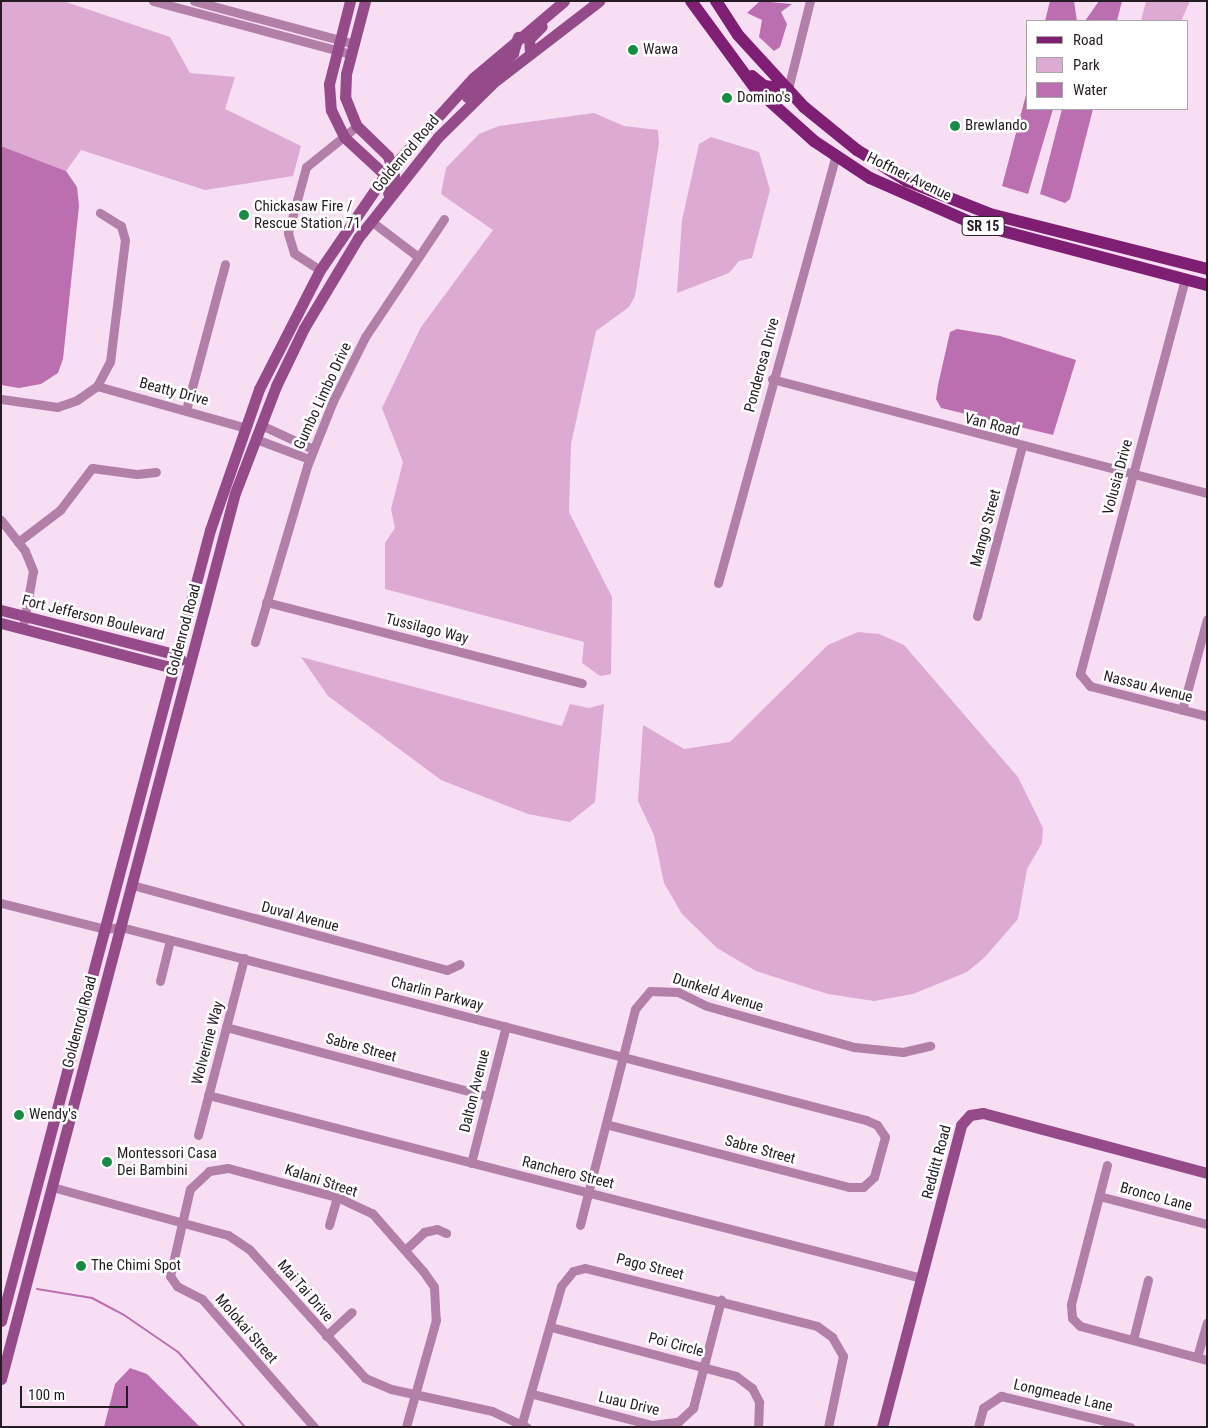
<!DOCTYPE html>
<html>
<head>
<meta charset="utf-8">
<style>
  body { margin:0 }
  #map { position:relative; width:1208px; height:1428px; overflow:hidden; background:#f7def2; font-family:"Roboto Condensed",sans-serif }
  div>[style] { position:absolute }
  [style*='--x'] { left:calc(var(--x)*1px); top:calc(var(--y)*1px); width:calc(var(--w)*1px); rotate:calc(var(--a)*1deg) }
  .green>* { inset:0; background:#dcaad2 }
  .water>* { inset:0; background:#bc6fb0 }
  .stream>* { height:2px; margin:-1px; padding:0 1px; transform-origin:1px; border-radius:1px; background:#bc6fb0 }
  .street>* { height:9px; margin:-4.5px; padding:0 4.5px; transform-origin:4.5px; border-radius:4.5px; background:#b27fa9 }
  .secondary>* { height:11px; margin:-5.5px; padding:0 5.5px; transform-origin:5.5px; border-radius:5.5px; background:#954b8a }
  .primary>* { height:12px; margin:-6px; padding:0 6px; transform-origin:6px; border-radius:6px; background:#7e1f73 }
  .dots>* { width:14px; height:14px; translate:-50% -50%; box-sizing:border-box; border:2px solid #fff; border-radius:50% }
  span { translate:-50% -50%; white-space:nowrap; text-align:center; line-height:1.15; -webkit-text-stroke:5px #fff; paint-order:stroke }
  .shield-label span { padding:1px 4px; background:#fff; border:1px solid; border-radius:4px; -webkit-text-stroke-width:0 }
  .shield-label { font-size:14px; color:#261d24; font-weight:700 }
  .poi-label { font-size:15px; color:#261d24 }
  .left { translate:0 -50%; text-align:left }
  .street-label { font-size:15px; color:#261d24 }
  .frame { position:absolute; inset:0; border:2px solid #261d24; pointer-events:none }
  .legend { position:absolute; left:1026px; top:20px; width:162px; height:90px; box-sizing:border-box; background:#fff; border:1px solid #a8a5a7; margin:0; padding:6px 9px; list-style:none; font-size:15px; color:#261d24 }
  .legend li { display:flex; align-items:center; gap:10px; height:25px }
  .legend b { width:25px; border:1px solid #a8a5a7 }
  .scale { position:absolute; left:20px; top:1386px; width:108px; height:22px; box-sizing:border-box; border:2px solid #261d24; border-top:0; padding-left:6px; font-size:15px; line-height:18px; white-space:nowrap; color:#261d24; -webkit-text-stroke:4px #fff; paint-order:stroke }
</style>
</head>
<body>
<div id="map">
  <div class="green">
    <i style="clip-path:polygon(1px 1px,63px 1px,170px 37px,190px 73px,235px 77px,225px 109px,301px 146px,293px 176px,205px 190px,81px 150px,66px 171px,1px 146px)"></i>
    <i style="clip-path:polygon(1146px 1px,1190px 1px,1181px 21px,1141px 21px)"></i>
    <i style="clip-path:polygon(594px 113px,624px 126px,658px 130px,659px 143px,635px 296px,629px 307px,596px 331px,571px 444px,569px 512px,612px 597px,611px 674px,600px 676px,582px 663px,584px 642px,385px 589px,385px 543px,395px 528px,391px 509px,403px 462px,382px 408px,421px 327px,493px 230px,441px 194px,446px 168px,479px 134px,499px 126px)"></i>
    <i style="clip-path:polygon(711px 137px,759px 152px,770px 190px,752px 258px,739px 261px,729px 273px,677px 293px,682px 220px,699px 144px)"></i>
    <i style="clip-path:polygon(858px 632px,879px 634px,904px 645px,1018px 777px,1043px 828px,1042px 843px,1027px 869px,1018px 919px,985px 957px,967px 972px,913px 994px,874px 1001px,828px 994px,756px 971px,717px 948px,682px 914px,664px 883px,654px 835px,638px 801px,643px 725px,684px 749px,730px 742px,828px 645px)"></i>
    <i style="clip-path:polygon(301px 657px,562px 726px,570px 704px,589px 708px,604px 704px,595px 802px,570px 822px,528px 814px,441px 780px,328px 696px)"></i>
  </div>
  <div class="water">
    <i style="clip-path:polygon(760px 1px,792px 4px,781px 12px,787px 24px,780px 47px,774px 51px,759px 37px,762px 20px,747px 13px)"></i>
    <i style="clip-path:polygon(1050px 1px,1074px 1px,1077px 21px,1045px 21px)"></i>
    <i style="clip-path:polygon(1099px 1px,1122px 1px,1117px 21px,1085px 21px)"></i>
    <i style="clip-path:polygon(1027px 91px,1027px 109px,1053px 109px,1028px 194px,1002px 186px)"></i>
    <i style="clip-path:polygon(1062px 109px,1093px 109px,1070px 199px,1065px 203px,1040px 194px)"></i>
    <i style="clip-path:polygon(1px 146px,66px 171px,77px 187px,79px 206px,63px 359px,58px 373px,41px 384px,19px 388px,1px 385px)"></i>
    <i style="clip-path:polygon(957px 329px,1000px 336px,1076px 360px,1053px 435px,941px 408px,936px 399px,938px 385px,950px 332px)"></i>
    <i style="clip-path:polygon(130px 1368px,147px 1374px,200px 1427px,104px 1427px,115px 1384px)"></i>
  </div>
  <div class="stream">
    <i style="--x:37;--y:1289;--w:56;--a:9.3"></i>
    <i style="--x:92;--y:1298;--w:36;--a:28"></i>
    <i style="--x:124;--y:1315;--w:65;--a:34.4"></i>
    <i style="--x:178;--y:1352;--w:101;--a:48.2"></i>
  </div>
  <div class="street">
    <i style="--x:153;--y:1;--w:205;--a:15"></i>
    <i style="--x:194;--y:1;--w:166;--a:15"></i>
    <i style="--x:788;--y:89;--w:91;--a:-76"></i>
    <i style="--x:371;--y:221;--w:58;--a:37.3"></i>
    <i style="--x:320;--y:270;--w:31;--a:-147"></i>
    <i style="--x:294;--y:253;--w:21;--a:-107"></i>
    <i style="--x:288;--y:233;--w:68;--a:-74.7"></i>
    <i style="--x:306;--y:167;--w:65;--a:-38.8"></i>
    <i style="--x:1185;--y:279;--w:409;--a:104.9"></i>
    <i style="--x:1080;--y:674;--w:16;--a:50"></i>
    <i style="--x:1090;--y:686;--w:121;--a:14.4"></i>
    <i style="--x:772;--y:379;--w:450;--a:14.7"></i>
    <i style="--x:97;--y:386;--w:152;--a:15.7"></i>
    <i style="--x:1;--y:399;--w:57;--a:8.1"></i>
    <i style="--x:57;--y:407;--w:21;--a:-19"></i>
    <i style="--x:77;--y:400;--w:24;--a:-35"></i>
    <i style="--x:97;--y:386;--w:27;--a:-62"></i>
    <i style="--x:110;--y:362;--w:123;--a:-83"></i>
    <i style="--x:125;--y:240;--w:15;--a:-106"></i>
    <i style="--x:121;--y:226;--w:25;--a:-148"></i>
    <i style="--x:186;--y:410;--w:151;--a:-75"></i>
    <i style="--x:261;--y:425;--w:57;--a:24.8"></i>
    <i style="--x:256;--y:439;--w:57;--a:20.7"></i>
    <i style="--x:1;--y:520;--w:39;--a:52"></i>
    <i style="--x:25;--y:551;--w:22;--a:68"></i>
    <i style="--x:33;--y:571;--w:51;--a:100.2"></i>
    <i style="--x:18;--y:542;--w:53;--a:-37.3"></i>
    <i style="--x:60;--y:510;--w:53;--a:-52.7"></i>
    <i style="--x:92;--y:468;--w:45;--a:7.6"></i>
    <i style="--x:137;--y:474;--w:19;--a:-6"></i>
    <i style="--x:718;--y:583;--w:443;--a:-74.6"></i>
    <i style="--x:266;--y:602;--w:326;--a:14.4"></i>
    <i style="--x:977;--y:616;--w:176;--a:-75.2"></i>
    <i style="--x:255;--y:642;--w:184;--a:-73.5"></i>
    <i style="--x:307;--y:466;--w:70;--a:-68.2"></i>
    <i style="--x:333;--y:401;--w:72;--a:-63.4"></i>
    <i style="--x:365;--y:337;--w:142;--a:-56.2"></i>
    <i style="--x:1182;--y:710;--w:94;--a:-74.6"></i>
    <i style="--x:132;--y:885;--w:326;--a:15.1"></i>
    <i style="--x:447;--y:970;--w:14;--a:-25"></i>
    <i style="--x:1;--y:903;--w:107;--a:14"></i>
    <i style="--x:105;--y:929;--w:16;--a:-7"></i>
    <i style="--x:121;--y:927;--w:770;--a:14.52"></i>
    <i style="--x:866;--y:1120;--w:12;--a:24"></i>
    <i style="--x:877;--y:1125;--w:14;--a:56"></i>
    <i style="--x:885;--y:1137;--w:41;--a:105.4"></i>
    <i style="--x:874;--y:1177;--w:15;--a:138"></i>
    <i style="--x:863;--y:1187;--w:14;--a:180"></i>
    <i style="--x:849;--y:1187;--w:251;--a:-165.5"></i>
    <i style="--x:160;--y:981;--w:42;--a:-76.3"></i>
    <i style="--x:226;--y:1027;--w:271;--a:14.8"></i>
    <i style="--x:208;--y:1095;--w:737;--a:14.38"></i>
    <i style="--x:198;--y:1135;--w:183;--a:-75.4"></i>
    <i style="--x:471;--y:1163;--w:141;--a:-75.7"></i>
    <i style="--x:1107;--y:1165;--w:144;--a:104.5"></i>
    <i style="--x:1071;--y:1304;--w:14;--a:86"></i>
    <i style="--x:1072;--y:1318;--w:11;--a:45"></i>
    <i style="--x:1080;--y:1326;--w:131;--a:15"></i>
    <i style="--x:52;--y:1187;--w:182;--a:15.3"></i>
    <i style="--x:228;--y:1235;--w:25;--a:34"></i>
    <i style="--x:249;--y:1249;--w:173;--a:48"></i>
    <i style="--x:365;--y:1378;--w:28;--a:23"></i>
    <i style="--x:391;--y:1389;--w:103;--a:12.3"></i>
    <i style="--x:492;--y:1411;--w:38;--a:25"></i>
    <i style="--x:1099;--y:1196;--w:112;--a:14.5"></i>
    <i style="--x:329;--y:1225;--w:29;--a:-74"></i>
    <i style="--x:580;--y:1225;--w:223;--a:-75.7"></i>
    <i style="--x:635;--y:1009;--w:23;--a:-50"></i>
    <i style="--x:650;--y:991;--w:28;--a:2"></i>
    <i style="--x:678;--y:992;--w:32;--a:26"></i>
    <i style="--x:707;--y:1006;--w:153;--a:15.6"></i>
    <i style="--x:854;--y:1047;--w:49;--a:5.8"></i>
    <i style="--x:903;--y:1052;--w:28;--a:-13"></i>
    <i style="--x:406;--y:1249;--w:25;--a:-43"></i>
    <i style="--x:424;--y:1232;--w:13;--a:-13"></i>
    <i style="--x:437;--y:1229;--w:10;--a:24"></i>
    <i style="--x:551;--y:1327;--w:191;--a:14.8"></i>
    <i style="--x:736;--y:1376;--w:20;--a:37"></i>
    <i style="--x:752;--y:1388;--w:16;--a:63"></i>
    <i style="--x:759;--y:1402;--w:25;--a:92"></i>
    <i style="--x:326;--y:1336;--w:35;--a:-43"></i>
    <i style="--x:1133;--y:1340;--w:62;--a:-76"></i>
    <i style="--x:1197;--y:1357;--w:36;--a:-74"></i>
    <i style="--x:533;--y:1394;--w:123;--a:14.6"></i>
    <i style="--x:652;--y:1425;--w:26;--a:-7"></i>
    <i style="--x:678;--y:1422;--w:21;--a:-43"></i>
    <i style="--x:693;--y:1408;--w:112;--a:-75.5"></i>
    <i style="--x:522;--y:1423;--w:142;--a:-74.1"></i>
    <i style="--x:561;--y:1286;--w:19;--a:-51"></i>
    <i style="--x:573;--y:1271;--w:12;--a:-14"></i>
    <i style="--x:585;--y:1268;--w:239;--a:14"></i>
    <i style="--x:817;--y:1326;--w:19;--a:36"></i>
    <i style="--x:832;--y:1337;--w:22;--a:60"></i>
    <i style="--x:843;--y:1356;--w:73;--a:101.9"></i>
    <i style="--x:314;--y:1427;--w:170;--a:-131.2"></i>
    <i style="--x:202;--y:1299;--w:28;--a:-153"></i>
    <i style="--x:177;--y:1286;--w:12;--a:-125"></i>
    <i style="--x:170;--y:1276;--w:89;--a:-77.1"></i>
    <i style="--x:190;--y:1189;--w:26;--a:-43"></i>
    <i style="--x:209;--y:1171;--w:19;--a:-9"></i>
    <i style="--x:228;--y:1168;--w:113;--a:14.9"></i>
    <i style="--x:337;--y:1197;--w:38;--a:25"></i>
    <i style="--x:372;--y:1213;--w:77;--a:48.7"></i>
    <i style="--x:423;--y:1271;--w:19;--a:55"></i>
    <i style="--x:434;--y:1287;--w:33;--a:87"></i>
    <i style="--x:436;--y:1320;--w:111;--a:105.7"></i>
    <i style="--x:978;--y:1427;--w:20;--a:-75"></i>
    <i style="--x:983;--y:1408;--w:22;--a:-34"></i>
    <i style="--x:1001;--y:1396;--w:133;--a:13.5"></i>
  </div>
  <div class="secondary">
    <i style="--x:350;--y:1;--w:86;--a:104.2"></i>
    <i style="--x:329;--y:84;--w:26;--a:86"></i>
    <i style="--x:331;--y:110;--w:30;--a:64"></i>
    <i style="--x:344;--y:137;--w:56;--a:42.8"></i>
    <i style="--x:365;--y:1;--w:75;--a:104.6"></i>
    <i style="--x:346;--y:74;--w:23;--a:92"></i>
    <i style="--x:345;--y:97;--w:31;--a:68"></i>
    <i style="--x:357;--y:126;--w:43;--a:44.1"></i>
    <i style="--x:388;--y:156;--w:21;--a:73"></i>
    <i style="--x:394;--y:176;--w:18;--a:109"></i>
    <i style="--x:530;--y:52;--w:13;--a:-94"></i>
    <i style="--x:529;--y:39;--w:18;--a:-45"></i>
    <i style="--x:467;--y:97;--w:64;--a:-43.7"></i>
    <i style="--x:513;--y:53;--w:17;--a:-73"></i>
    <i style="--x:1;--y:610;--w:182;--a:14.3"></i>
    <i style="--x:177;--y:655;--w:6;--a:51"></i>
    <i style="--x:1;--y:623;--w:179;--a:14.6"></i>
    <i style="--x:1;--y:1321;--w:818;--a:-75.2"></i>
    <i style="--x:210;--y:530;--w:149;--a:-70.8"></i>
    <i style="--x:259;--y:389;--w:134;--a:-62.9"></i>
    <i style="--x:320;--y:270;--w:115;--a:-55.6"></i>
    <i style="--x:385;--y:175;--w:131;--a:-47.8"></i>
    <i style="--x:473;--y:78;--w:119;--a:-40.2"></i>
    <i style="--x:1;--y:1379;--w:916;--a:-75.21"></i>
    <i style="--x:235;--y:493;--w:115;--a:-69"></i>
    <i style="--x:276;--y:386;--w:64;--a:-64.2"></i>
    <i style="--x:304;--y:328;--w:105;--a:-59"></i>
    <i style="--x:358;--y:238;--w:129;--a:-51.6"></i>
    <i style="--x:438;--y:137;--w:78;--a:-44.5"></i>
    <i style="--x:494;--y:82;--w:133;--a:-37.6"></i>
    <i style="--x:882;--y:1427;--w:312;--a:-75.3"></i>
    <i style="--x:961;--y:1125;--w:13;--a:-48"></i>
    <i style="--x:970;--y:1115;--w:13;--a:-9"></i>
    <i style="--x:983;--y:1113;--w:232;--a:15"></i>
  </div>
  <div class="primary">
    <i style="--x:691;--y:1;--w:108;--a:53.7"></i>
    <i style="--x:755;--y:88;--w:79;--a:41.9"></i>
    <i style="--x:814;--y:141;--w:67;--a:33.5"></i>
    <i style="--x:870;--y:178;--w:111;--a:23.8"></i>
    <i style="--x:972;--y:223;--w:243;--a:14.8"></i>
    <i style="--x:716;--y:1;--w:40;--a:57.1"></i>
    <i style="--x:738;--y:35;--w:98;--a:47.5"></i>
    <i style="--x:804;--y:107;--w:68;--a:39.1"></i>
    <i style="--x:857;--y:150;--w:59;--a:31.8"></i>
    <i style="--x:907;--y:181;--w:89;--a:21.7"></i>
    <i style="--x:990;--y:214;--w:224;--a:14.2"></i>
    <i style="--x:752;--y:76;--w:16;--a:40"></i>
    <i style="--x:764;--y:86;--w:24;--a:7"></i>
  </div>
  <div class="dots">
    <i style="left:633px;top:50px;background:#188b44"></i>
    <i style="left:727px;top:98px;background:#188b44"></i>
    <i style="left:955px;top:126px;background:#188b44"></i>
    <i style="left:244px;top:215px;background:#188b44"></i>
    <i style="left:19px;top:1115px;background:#188b44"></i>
    <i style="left:107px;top:1162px;background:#188b44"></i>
    <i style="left:81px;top:1266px;background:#188b44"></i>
  </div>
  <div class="shield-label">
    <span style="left:983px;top:226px">SR 15</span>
  </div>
  <div class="poi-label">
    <span class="left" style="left:643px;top:50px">Wawa</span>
    <span class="left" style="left:737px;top:98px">Domino's</span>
    <span class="left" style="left:965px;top:126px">Brewlando</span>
    <span class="left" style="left:254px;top:215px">Chickasaw Fire /<br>Rescue Station 71</span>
    <span class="left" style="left:29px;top:1115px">Wendy's</span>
    <span class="left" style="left:117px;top:1162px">Montessori Casa<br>Dei Bambini</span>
    <span class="left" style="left:91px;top:1266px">The Chimi Spot</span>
  </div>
  <div class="street-label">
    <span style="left:406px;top:154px;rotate:-50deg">Goldenrod Road</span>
    <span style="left:909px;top:177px;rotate:26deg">Hoffner Avenue</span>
    <span style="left:762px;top:365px;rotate:-75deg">Ponderosa Drive</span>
    <span style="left:174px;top:392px;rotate:15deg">Beatty Drive</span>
    <span style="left:323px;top:396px;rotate:-65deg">Gumbo Limbo Drive</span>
    <span style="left:992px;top:425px;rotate:14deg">Van Road</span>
    <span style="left:1118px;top:477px;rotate:-75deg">Volusia Drive</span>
    <span style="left:986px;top:528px;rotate:-75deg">Mango Street</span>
    <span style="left:93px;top:618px;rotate:14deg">Fort Jefferson Boulevard</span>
    <span style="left:427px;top:629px;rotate:14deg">Tussilago Way</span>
    <span style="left:184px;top:630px;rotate:-75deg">Goldenrod Road</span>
    <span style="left:1148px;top:687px;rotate:14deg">Nassau Avenue</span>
    <span style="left:300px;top:917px;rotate:15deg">Duval Avenue</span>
    <span style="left:718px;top:993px;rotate:18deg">Dunkeld Avenue</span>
    <span style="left:437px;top:994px;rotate:15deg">Charlin Parkway</span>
    <span style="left:80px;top:1022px;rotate:-75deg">Goldenrod Road</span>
    <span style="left:208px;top:1043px;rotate:-75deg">Wolverine Way</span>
    <span style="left:361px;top:1048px;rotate:15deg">Sabre Street</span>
    <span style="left:475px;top:1091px;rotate:-76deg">Dalton Avenue</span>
    <span style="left:760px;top:1150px;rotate:15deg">Sabre Street</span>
    <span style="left:937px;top:1162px;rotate:-75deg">Redditt Road</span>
    <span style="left:568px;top:1173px;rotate:14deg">Ranchero Street</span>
    <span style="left:321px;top:1181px;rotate:18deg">Kalani Street</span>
    <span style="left:1156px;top:1197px;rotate:15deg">Bronco Lane</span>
    <span style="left:650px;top:1267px;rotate:14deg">Pago Street</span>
    <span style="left:305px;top:1291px;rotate:49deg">Mai Tai Drive</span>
    <span style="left:246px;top:1329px;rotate:49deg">Molokai Street</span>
    <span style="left:676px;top:1345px;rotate:15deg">Poi Circle</span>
    <span style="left:1063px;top:1396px;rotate:13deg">Longmeade Lane</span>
    <span style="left:629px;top:1404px;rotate:13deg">Luau Drive</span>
  </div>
  <div class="frame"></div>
  <ul class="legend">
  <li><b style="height:6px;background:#7e1f73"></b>Road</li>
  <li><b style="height:14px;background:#dcaad2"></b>Park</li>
  <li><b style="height:14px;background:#bc6fb0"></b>Water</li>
  </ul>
  <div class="scale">100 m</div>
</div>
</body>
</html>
